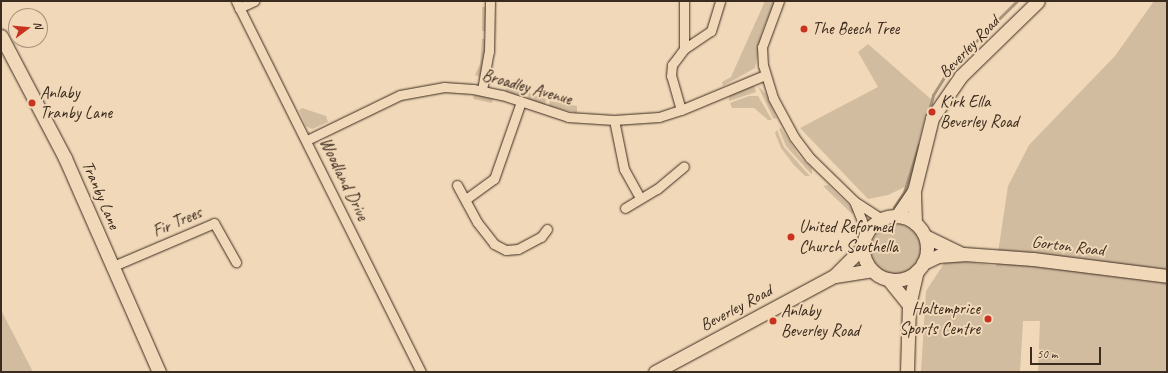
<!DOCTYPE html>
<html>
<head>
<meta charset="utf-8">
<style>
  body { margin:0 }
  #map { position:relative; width:1168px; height:373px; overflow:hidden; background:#f0d8b8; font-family:Caveat,sans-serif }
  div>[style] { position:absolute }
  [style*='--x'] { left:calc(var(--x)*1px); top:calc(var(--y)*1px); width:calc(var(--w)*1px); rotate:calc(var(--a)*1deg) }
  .green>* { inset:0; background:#d2bc9f }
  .round { border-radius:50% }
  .stream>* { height:3px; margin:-1.5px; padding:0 1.5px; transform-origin:1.5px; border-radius:1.5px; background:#a8947c }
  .roads { filter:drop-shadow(0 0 1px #3b2a1e) drop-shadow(0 0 1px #3b2a1e) }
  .street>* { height:9px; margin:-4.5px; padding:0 4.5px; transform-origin:4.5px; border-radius:4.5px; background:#f0d8b8 }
  .secondary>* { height:13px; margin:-6.5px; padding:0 6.5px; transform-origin:6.5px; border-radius:6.5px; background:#f0d8b8 }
  .secondary>.ring { margin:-6.5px; padding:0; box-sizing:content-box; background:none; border:13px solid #f0d8b8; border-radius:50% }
  .dots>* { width:11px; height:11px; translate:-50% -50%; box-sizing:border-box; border:2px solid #f0d8b8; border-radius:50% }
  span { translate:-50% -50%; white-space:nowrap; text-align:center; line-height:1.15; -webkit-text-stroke:4px #f0d8b8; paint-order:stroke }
  .poi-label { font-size:17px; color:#3b2a1e }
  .left { translate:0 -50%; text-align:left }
  .right { translate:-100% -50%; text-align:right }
  .street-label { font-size:17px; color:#3b2a1e }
  .frame { position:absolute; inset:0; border:2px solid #3b2a1e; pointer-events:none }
  .north { position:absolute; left:8px; top:8px; width:40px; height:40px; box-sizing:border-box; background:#f0d8b8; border:1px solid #a8927a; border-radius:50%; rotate:74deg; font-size:11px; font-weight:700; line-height:16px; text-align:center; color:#3b2a1e }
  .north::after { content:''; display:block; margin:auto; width:14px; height:18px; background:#c8321e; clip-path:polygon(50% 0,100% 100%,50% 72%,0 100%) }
  .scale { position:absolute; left:1030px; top:347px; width:71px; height:18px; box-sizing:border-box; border:2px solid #3b2a1e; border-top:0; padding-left:5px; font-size:12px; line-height:14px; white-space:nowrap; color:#3b2a1e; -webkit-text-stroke:3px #f0d8b8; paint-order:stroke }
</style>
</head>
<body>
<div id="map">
  <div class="green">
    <i style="clip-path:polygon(765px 1px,775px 1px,762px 32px,755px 68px,723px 86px,722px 82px,731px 77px)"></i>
    <i style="clip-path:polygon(1154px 1px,1167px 1px,1167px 372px,1038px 372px,1040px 321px,1023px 321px,1020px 372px,921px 372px,926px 291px,947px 259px,996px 266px,1008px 186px,1029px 145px,1115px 56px)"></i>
    <i style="clip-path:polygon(482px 7px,486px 7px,486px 31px,482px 31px)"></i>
    <i style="clip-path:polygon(482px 39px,486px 39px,484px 65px,480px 77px,475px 75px,480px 64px)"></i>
    <i style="clip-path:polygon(868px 44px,933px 101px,926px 113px,909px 185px,888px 195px,868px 199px,800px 128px,878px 87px,858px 52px)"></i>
    <i style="clip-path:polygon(749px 86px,754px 86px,756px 92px,729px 101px,729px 96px)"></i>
    <i style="clip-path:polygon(758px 86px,766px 94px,777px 119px,773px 118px)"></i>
    <i style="clip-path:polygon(507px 87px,523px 93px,522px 98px,505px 91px)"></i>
    <i style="clip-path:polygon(529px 93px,546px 99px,545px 105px,527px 99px)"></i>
    <i style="clip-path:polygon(475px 94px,493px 98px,492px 103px,473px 99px)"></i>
    <i style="clip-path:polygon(749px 96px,758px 96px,772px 120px,768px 120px,754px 108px,732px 108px,730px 103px)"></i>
    <i style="clip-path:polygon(550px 101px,577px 106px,577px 113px,549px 106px)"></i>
    <i style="clip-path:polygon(302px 108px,326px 116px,328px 122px,312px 129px,306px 126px,299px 110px)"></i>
    <i style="clip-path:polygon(781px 128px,800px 157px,812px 168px,812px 175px,786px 146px,779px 129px)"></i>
    <i style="clip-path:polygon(777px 130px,784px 147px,810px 176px,805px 176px,793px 164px,781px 148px,775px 133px)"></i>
    <i style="clip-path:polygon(828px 185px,855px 211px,852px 214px,823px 186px)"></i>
    <i class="round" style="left:871px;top:224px;width:50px;height:50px"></i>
    <i style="clip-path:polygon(1px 310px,33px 372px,1px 372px)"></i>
  </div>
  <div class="stream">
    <i style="--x:928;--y:114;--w:20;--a:-75"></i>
    <i style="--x:933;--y:95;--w:36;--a:-58"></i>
    <i style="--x:952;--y:65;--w:91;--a:-44.6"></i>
    <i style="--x:894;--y:207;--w:18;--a:-56"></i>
    <i style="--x:904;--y:192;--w:50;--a:-72.6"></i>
  </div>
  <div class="roads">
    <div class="street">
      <i style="--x:236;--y:1;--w:415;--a:63.5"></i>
      <i style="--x:684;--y:1;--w:48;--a:90"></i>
      <i style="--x:779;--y:1;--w:49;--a:110.3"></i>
      <i style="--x:762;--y:47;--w:18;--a:87"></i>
      <i style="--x:763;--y:65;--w:34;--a:73"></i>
      <i style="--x:773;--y:98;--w:44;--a:61.7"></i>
      <i style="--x:794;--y:137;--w:26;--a:53"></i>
      <i style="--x:810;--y:158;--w:62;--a:44.3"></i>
      <i style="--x:854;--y:201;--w:33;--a:33"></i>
      <i style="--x:239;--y:8;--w:17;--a:-25"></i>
      <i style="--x:482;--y:90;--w:39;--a:-80"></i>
      <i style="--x:489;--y:52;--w:51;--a:-88.9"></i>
      <i style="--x:681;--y:110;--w:35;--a:-106"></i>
      <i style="--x:671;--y:76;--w:11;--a:-85"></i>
      <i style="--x:672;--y:65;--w:20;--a:-53"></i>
      <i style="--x:684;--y:49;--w:32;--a:-34"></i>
      <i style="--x:711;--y:31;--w:31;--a:-73"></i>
      <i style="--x:614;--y:120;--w:50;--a:78.5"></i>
      <i style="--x:624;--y:169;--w:33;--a:61"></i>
      <i style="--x:307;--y:140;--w:103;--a:-25.8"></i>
      <i style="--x:400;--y:95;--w:45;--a:-10.3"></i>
      <i style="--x:444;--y:87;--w:29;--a:4"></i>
      <i style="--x:473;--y:89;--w:30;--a:12"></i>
      <i style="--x:502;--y:95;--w:70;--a:18.4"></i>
      <i style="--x:568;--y:117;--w:46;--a:3.7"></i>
      <i style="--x:614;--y:120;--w:45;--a:-3.8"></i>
      <i style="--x:659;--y:117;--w:23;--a:-18"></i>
      <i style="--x:681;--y:110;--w:91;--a:-22.6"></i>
      <i style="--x:457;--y:185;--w:42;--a:61.6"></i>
      <i style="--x:477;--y:222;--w:28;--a:52"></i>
      <i style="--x:494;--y:244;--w:13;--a:27"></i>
      <i style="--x:506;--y:250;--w:12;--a:-5"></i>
      <i style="--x:518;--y:249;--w:26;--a:-28"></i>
      <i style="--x:541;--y:237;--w:10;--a:-53"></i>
      <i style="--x:466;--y:199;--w:34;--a:-36"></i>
      <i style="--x:494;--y:179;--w:82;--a:-70.7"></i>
      <i style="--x:854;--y:201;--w:35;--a:68"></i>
      <i style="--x:625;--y:208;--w:37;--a:-31"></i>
      <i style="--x:657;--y:189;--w:35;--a:-40"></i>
      <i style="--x:111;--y:267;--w:112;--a:-23.1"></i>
      <i style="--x:214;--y:223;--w:45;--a:60.6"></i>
    </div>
    <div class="secondary">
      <i style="--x:1;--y:36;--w:138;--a:62.3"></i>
      <i style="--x:65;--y:158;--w:234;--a:66.3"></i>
      <i style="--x:897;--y:216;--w:30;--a:-56"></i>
      <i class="ring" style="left:863px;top:216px;width:51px;height:51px"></i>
      <i style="--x:915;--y:223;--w:32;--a:-92"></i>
      <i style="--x:914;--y:191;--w:75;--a:-76.1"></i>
      <i style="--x:932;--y:118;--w:51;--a:-55.4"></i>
      <i style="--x:961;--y:76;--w:107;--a:-44.2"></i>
      <i style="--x:925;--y:236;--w:39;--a:26"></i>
      <i style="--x:923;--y:263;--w:17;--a:-25"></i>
      <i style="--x:938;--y:256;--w:26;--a:-4"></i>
      <i style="--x:964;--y:254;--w:69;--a:4.1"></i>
      <i style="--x:1033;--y:259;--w:135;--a:7.2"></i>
      <i style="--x:835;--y:276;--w:37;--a:-9"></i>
      <i style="--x:888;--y:279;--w:33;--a:51"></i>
      <i style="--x:655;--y:372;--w:203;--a:-28.2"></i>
      <i style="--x:834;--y:276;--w:41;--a:-45"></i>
      <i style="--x:907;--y:372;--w:67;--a:-88.3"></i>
      <i style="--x:909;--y:305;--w:35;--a:-77"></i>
    </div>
  </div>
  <div class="dots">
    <i style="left:804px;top:29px;background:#c8321e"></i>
    <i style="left:32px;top:103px;background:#c8321e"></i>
    <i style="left:932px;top:112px;background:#c8321e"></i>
    <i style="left:791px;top:237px;background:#c8321e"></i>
    <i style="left:988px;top:319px;background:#c8321e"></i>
    <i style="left:773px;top:321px;background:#c8321e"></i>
  </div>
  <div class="poi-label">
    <span class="left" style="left:812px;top:29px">The Beech Tree</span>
    <span class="left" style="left:40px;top:103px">Anlaby<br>Tranby Lane</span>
    <span class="left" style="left:940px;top:112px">Kirk Ella<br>Beverley Road</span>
    <span class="left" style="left:799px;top:237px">United Reformed<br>Church Southella</span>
    <span class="right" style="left:980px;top:319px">Haltemprice<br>Sports Centre</span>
    <span class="left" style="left:781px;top:321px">Anlaby<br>Beverley Road</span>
  </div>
  <div class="street-label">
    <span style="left:969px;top:47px;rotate:-46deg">Beverley Road</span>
    <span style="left:527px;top:87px;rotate:16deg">Broadley Avenue</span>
    <span style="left:344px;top:179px;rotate:64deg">Woodland Drive</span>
    <span style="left:101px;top:195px;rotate:67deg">Tranby Lane</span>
    <span style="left:177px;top:222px;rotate:-24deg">Fir Trees</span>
    <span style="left:1068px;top:246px;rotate:7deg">Gorton Road</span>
    <span style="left:736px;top:308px;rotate:-28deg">Beverley Road</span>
  </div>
  <div class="frame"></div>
  <div class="north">N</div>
  <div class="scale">50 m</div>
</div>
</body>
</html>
